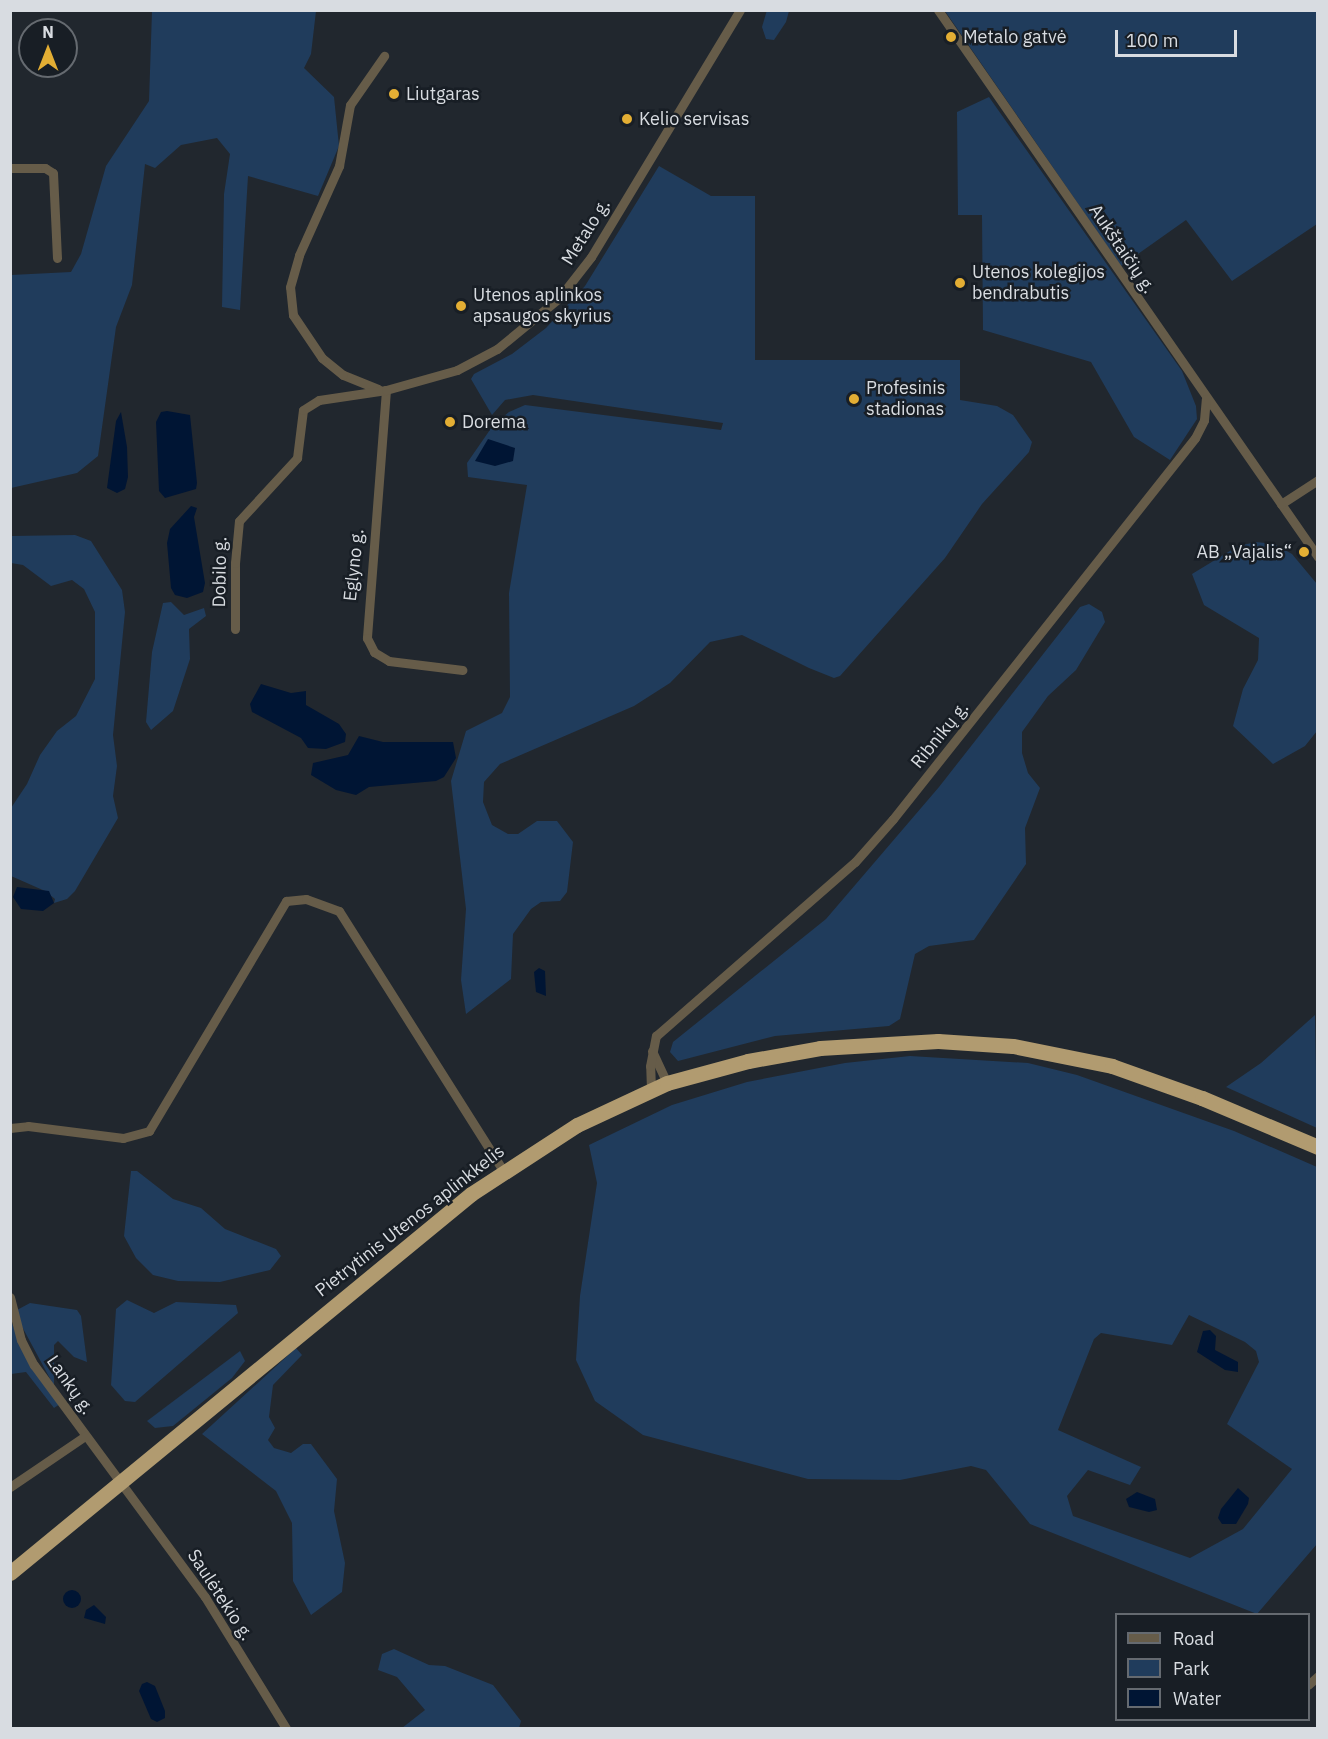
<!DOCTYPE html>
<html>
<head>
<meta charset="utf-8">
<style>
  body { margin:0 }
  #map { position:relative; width:1328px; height:1739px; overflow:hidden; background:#21272e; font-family:"IBM Plex Sans",sans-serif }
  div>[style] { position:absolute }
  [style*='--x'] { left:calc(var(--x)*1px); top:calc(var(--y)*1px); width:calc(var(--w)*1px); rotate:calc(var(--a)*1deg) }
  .green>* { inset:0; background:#203c5c }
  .water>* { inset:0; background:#001534 }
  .round { border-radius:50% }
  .minor>* { height:9px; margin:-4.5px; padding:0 4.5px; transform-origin:4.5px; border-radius:4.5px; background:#665c49 }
  .trunk>* { height:15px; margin:-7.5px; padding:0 7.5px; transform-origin:7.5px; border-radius:7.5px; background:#b19b70 }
  .dots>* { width:16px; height:16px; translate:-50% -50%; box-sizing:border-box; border:3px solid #181e25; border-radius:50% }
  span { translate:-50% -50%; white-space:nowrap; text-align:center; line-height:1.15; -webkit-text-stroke:5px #181e25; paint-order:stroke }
  .poi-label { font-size:18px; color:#d8dce1 }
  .left { translate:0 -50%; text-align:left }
  .right { translate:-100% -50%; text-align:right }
  .street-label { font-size:18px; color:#d8dce1 }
  .frame { position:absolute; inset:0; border:12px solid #d8dce1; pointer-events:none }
  .legend { position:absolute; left:1115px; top:1613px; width:195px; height:108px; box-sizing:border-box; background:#181e25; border:2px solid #656a70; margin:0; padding:8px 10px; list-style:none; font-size:18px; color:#d8dce1 }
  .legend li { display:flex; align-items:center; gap:12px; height:30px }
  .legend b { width:30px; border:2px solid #656a70 }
  .north { position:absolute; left:18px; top:18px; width:60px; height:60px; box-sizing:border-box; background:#181e25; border:2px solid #656a70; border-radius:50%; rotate:0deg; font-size:16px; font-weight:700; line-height:24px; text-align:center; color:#d8dce1 }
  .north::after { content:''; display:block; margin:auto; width:21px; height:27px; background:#e3ae34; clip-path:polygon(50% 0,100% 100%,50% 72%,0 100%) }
  .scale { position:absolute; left:1115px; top:30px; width:122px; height:27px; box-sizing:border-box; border:3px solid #d8dce1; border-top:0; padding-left:8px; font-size:18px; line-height:21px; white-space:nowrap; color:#d8dce1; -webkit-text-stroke:4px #181e25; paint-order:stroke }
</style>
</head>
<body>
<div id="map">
  <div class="green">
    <i style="clip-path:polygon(767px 10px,789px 11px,786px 22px,774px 40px,766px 39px,762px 27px)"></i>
    <i style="clip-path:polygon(152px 11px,316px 11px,311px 54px,304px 68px,334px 97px,339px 146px,318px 196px,248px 176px,240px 310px,222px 307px,224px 194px,230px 154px,217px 138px,181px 145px,155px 168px,145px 164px,132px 285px,116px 327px,98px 456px,77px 473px,11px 488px,11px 275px,71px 272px,81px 254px,106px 166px,149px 101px)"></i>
    <i style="clip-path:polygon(945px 11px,1317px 11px,1317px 224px,1232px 281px,1186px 220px,1121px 266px)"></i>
    <i style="clip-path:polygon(989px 97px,1182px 371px,1196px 406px,1197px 419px,1170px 460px,1134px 437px,1091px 362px,983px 330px,982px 215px,958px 215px,957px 112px)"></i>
    <i style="clip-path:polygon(659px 166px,711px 196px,755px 196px,755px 360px,960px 360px,960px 400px,997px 406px,1013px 415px,1032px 442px,1029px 452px,982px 504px,945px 558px,840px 676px,834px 678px,809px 668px,742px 635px,710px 642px,670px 683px,634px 706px,500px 764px,484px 782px,483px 802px,492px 825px,508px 834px,518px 834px,537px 821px,557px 821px,573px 842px,567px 892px,560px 901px,541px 902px,531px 909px,513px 934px,511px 979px,466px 1014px,461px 980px,466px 909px,451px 781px,466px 731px,502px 713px,510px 697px,509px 593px,527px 485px,468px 477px,467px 463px,494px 424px,509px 412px,525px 405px,721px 430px,723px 423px,533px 395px,505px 400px,492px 415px,471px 379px,474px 374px,512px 354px,546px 328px,585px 286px)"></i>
    <i style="clip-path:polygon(75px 535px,91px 541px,122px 590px,125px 612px,113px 735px,117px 766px,113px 796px,118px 818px,75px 891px,67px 899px,54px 903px,55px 899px,45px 891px,11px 876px,11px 808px,27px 784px,40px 755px,57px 731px,76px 716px,95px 679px,95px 612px,84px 589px,72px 580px,51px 586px,23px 565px,11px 563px,11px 536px)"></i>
    <i style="clip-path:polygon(1256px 542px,1274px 544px,1292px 554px,1317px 584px,1317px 731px,1305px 746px,1273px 764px,1233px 726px,1243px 689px,1258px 660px,1259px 638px,1204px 605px,1192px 574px,1238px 546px)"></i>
    <i style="clip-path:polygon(171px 602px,184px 615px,204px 608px,206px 616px,189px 629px,190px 659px,173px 711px,151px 730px,146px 722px,152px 652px,163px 603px)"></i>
    <i style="clip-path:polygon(1089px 604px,1102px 612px,1105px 622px,1076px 670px,1048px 696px,1022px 732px,1022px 753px,1028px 773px,1040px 788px,1025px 828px,1026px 864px,974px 940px,929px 946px,915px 954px,900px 1019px,889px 1026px,775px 1036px,678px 1061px,670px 1052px,673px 1042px,826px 919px,939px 787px,1080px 607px)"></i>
    <i style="clip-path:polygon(1315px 1015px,1317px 1128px,1226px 1087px,1261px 1063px)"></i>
    <i style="clip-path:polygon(evenodd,910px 1056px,1028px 1063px,1077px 1075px,1234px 1131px,1317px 1167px,1317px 1544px,1257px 1614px,1030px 1524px,986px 1470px,971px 1466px,900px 1480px,808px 1479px,643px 1435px,595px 1401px,576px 1360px,580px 1296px,597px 1183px,589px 1145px,672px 1105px,747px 1082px,845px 1063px,910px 1056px,1189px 1315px,1245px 1342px,1256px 1351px,1259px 1362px,1227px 1424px,1292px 1469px,1243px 1529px,1190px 1558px,1073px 1516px,1067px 1496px,1088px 1470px,1130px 1485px,1141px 1467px,1058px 1430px,1094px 1339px,1101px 1333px,1172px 1345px,1189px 1315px)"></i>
    <i style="clip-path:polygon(131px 1171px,137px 1171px,173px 1199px,201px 1208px,225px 1229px,276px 1249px,281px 1256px,270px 1270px,220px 1282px,178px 1281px,153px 1275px,136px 1258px,124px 1236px)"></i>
    <i style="clip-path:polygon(127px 1300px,154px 1313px,176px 1302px,236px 1305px,238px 1313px,135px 1402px,125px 1401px,111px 1385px,116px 1309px)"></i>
    <i style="clip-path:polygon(30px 1303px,77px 1310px,81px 1316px,87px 1362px,74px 1357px,58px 1341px,54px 1345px,54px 1386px,19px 1321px,17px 1310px)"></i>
    <i style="clip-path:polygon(10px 1318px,24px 1354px,60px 1404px,54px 1408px,26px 1372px,11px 1374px)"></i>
    <i style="clip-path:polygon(296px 1348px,302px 1355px,273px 1385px,269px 1417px,275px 1428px,268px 1440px,274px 1448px,291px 1453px,303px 1444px,311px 1444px,337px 1479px,334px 1511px,345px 1563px,342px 1592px,311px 1615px,293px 1581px,292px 1523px,276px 1491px,202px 1434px)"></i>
    <i style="clip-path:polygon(240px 1351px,245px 1361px,232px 1378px,173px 1426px,155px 1428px,147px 1421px)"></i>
    <i style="clip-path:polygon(394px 1649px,429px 1665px,445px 1666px,493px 1685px,521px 1721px,519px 1728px,402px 1728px,425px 1710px,397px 1677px,378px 1670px,382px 1654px)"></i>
  </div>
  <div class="water">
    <i style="clip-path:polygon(167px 411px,190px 415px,197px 483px,196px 489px,165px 498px,159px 491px,156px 422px,161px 412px)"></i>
    <i style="clip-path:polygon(121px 412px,127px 447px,128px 477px,125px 489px,117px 493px,107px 488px,116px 421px)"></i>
    <i style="clip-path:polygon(488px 439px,515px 448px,513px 461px,495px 466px,475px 461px)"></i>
    <i style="clip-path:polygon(191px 506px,197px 508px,194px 517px,205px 583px,203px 592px,187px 598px,175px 595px,171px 588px,167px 543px,170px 529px)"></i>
    <i style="clip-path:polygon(261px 684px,291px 693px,306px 691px,306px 705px,339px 724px,346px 734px,345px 742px,326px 749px,308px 748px,301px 738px,252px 712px,250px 704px)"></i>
    <i style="clip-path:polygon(359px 736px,383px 742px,453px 742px,456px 758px,444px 777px,436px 781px,369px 787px,356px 795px,336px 790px,311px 775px,313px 763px,348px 755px)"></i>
    <i style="clip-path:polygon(17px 887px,49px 891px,54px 903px,43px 911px,21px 909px,13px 897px)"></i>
    <i style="clip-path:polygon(539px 968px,545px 971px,546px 996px,536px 992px,534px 972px)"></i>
    <i style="clip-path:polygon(1210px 1330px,1216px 1336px,1215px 1350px,1238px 1362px,1238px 1372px,1225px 1370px,1197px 1352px,1203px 1331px)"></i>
    <i style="clip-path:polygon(1238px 1488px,1249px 1498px,1248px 1504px,1236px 1524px,1222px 1524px,1218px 1518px,1221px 1509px)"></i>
    <i style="clip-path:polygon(1137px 1492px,1155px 1499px,1157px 1510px,1149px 1512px,1129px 1507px,1126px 1499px)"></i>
    <i class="round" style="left:63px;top:1590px;width:18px;height:18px"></i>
    <i style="clip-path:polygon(94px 1605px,106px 1617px,105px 1624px,84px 1618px,86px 1610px)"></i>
    <i style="clip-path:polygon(147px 1682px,155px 1686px,165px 1711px,165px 1718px,157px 1722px,151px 1719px,139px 1691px,142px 1684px)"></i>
  </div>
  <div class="minor">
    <i style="--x:938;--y:10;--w:666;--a:55.21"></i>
    <i style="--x:10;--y:168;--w:35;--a:0"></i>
    <i style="--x:45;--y:168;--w:9;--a:32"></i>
    <i style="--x:53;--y:173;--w:85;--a:87.3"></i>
    <i style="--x:378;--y:389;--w:38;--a:-158"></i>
    <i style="--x:343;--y:375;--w:27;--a:-141"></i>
    <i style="--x:322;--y:358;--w:52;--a:-124"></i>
    <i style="--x:293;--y:315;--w:28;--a:-96"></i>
    <i style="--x:290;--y:287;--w:33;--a:-74"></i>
    <i style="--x:299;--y:255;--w:98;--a:-65.8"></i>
    <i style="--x:339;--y:166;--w:62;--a:-79.8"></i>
    <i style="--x:350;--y:105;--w:60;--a:-55.2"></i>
    <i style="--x:386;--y:390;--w:249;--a:94.4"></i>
    <i style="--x:367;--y:638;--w:16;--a:63"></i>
    <i style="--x:374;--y:652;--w:17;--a:31"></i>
    <i style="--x:389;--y:661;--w:74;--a:7"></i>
    <i style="--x:1281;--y:504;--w:44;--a:-33"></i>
    <i style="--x:235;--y:629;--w:66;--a:-90"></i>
    <i style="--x:235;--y:563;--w:42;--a:-84.6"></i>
    <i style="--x:239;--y:521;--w:86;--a:-47.4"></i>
    <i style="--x:297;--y:458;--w:48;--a:-82.9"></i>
    <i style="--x:303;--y:410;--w:19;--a:-32"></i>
    <i style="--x:319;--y:400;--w:68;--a:-8.5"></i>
    <i style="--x:386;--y:390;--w:74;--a:-15.7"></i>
    <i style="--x:457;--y:370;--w:45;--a:-27.7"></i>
    <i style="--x:497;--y:349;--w:80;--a:-39.4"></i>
    <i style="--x:559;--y:298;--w:52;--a:-52"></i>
    <i style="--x:591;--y:257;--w:288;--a:-58.9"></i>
    <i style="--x:652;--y:1051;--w:35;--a:65"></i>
    <i style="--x:651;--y:1089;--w:23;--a:-92"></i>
    <i style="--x:650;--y:1066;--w:31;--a:-79"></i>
    <i style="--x:656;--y:1036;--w:264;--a:-41.2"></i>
    <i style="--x:855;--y:862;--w:57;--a:-48.5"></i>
    <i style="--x:893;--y:819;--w:486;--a:-51.6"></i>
    <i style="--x:1195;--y:438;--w:20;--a:-63"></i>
    <i style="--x:1204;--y:420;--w:21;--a:-85"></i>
    <i style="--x:10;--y:1128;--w:18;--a:-6"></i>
    <i style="--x:28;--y:1126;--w:96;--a:7.2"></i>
    <i style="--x:123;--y:1138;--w:27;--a:-15"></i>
    <i style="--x:149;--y:1131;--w:268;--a:-59.2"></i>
    <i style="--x:286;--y:901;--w:20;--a:-6"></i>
    <i style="--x:306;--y:899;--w:35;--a:20"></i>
    <i style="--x:339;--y:911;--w:307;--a:57.7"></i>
    <i style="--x:10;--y:1297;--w:44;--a:75.7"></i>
    <i style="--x:21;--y:1340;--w:28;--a:63"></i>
    <i style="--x:34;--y:1365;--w:288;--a:53.6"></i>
    <i style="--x:205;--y:1597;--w:154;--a:58.3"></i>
    <i style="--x:10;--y:1487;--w:91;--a:-34.2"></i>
    <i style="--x:1308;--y:1685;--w:13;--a:-42"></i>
  </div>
  <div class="trunk">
    <i style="--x:10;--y:1573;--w:597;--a:-39.42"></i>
    <i style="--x:471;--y:1194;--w:126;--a:-33.1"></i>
    <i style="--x:577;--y:1125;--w:99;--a:-25"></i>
    <i style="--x:667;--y:1083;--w:84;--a:-15.2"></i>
    <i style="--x:748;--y:1061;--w:73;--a:-10.2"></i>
    <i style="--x:820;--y:1048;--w:118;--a:-3.4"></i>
    <i style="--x:938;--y:1041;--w:75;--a:3.8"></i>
    <i style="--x:1013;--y:1046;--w:101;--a:11.4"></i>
    <i style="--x:1112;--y:1066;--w:96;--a:19.6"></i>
    <i style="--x:1202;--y:1098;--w:126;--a:22.9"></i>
  </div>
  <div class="dots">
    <i style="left:951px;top:37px;background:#e3ae34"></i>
    <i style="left:394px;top:94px;background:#e3ae34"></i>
    <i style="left:627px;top:119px;background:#e3ae34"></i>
    <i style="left:960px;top:283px;background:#e3ae34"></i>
    <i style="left:461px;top:306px;background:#e3ae34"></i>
    <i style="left:854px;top:399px;background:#e3ae34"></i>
    <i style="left:450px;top:422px;background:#e3ae34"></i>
    <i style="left:1304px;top:552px;background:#e3ae34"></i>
  </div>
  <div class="poi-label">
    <span class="left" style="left:963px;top:37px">Metalo gatvė</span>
    <span class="left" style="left:406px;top:94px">Liutgaras</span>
    <span class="left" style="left:639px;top:119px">Kelio servisas</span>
    <span class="left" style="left:972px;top:283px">Utenos kolegijos<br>bendrabutis</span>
    <span class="left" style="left:473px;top:306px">Utenos aplinkos<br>apsaugos skyrius</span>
    <span class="left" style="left:866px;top:399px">Profesinis<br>stadionas</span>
    <span class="left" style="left:462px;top:422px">Dorema</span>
    <span class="right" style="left:1292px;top:552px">AB „Vajalis“</span>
  </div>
  <div class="street-label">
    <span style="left:586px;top:232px;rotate:-58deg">Metalo g.</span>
    <span style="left:1122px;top:249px;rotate:56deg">Aukštaičių g.</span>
    <span style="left:354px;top:565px;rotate:-84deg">Eglyno g.</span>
    <span style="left:220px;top:572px;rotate:-89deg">Dobilo g.</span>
    <span style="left:940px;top:735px;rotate:-51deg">Ribnikų g.</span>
    <span style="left:410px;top:1221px;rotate:-38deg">Pietrytinis Utenos aplinkkelis</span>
    <span style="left:70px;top:1385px;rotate:55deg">Lankų g.</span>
    <span style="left:220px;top:1595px;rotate:57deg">Saulėtekio g.</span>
  </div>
  <div class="frame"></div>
  <ul class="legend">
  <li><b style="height:8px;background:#665c49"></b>Road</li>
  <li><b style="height:16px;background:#203c5c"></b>Park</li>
  <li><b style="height:16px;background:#001534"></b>Water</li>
  </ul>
  <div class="north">N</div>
  <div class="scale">100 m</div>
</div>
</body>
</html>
